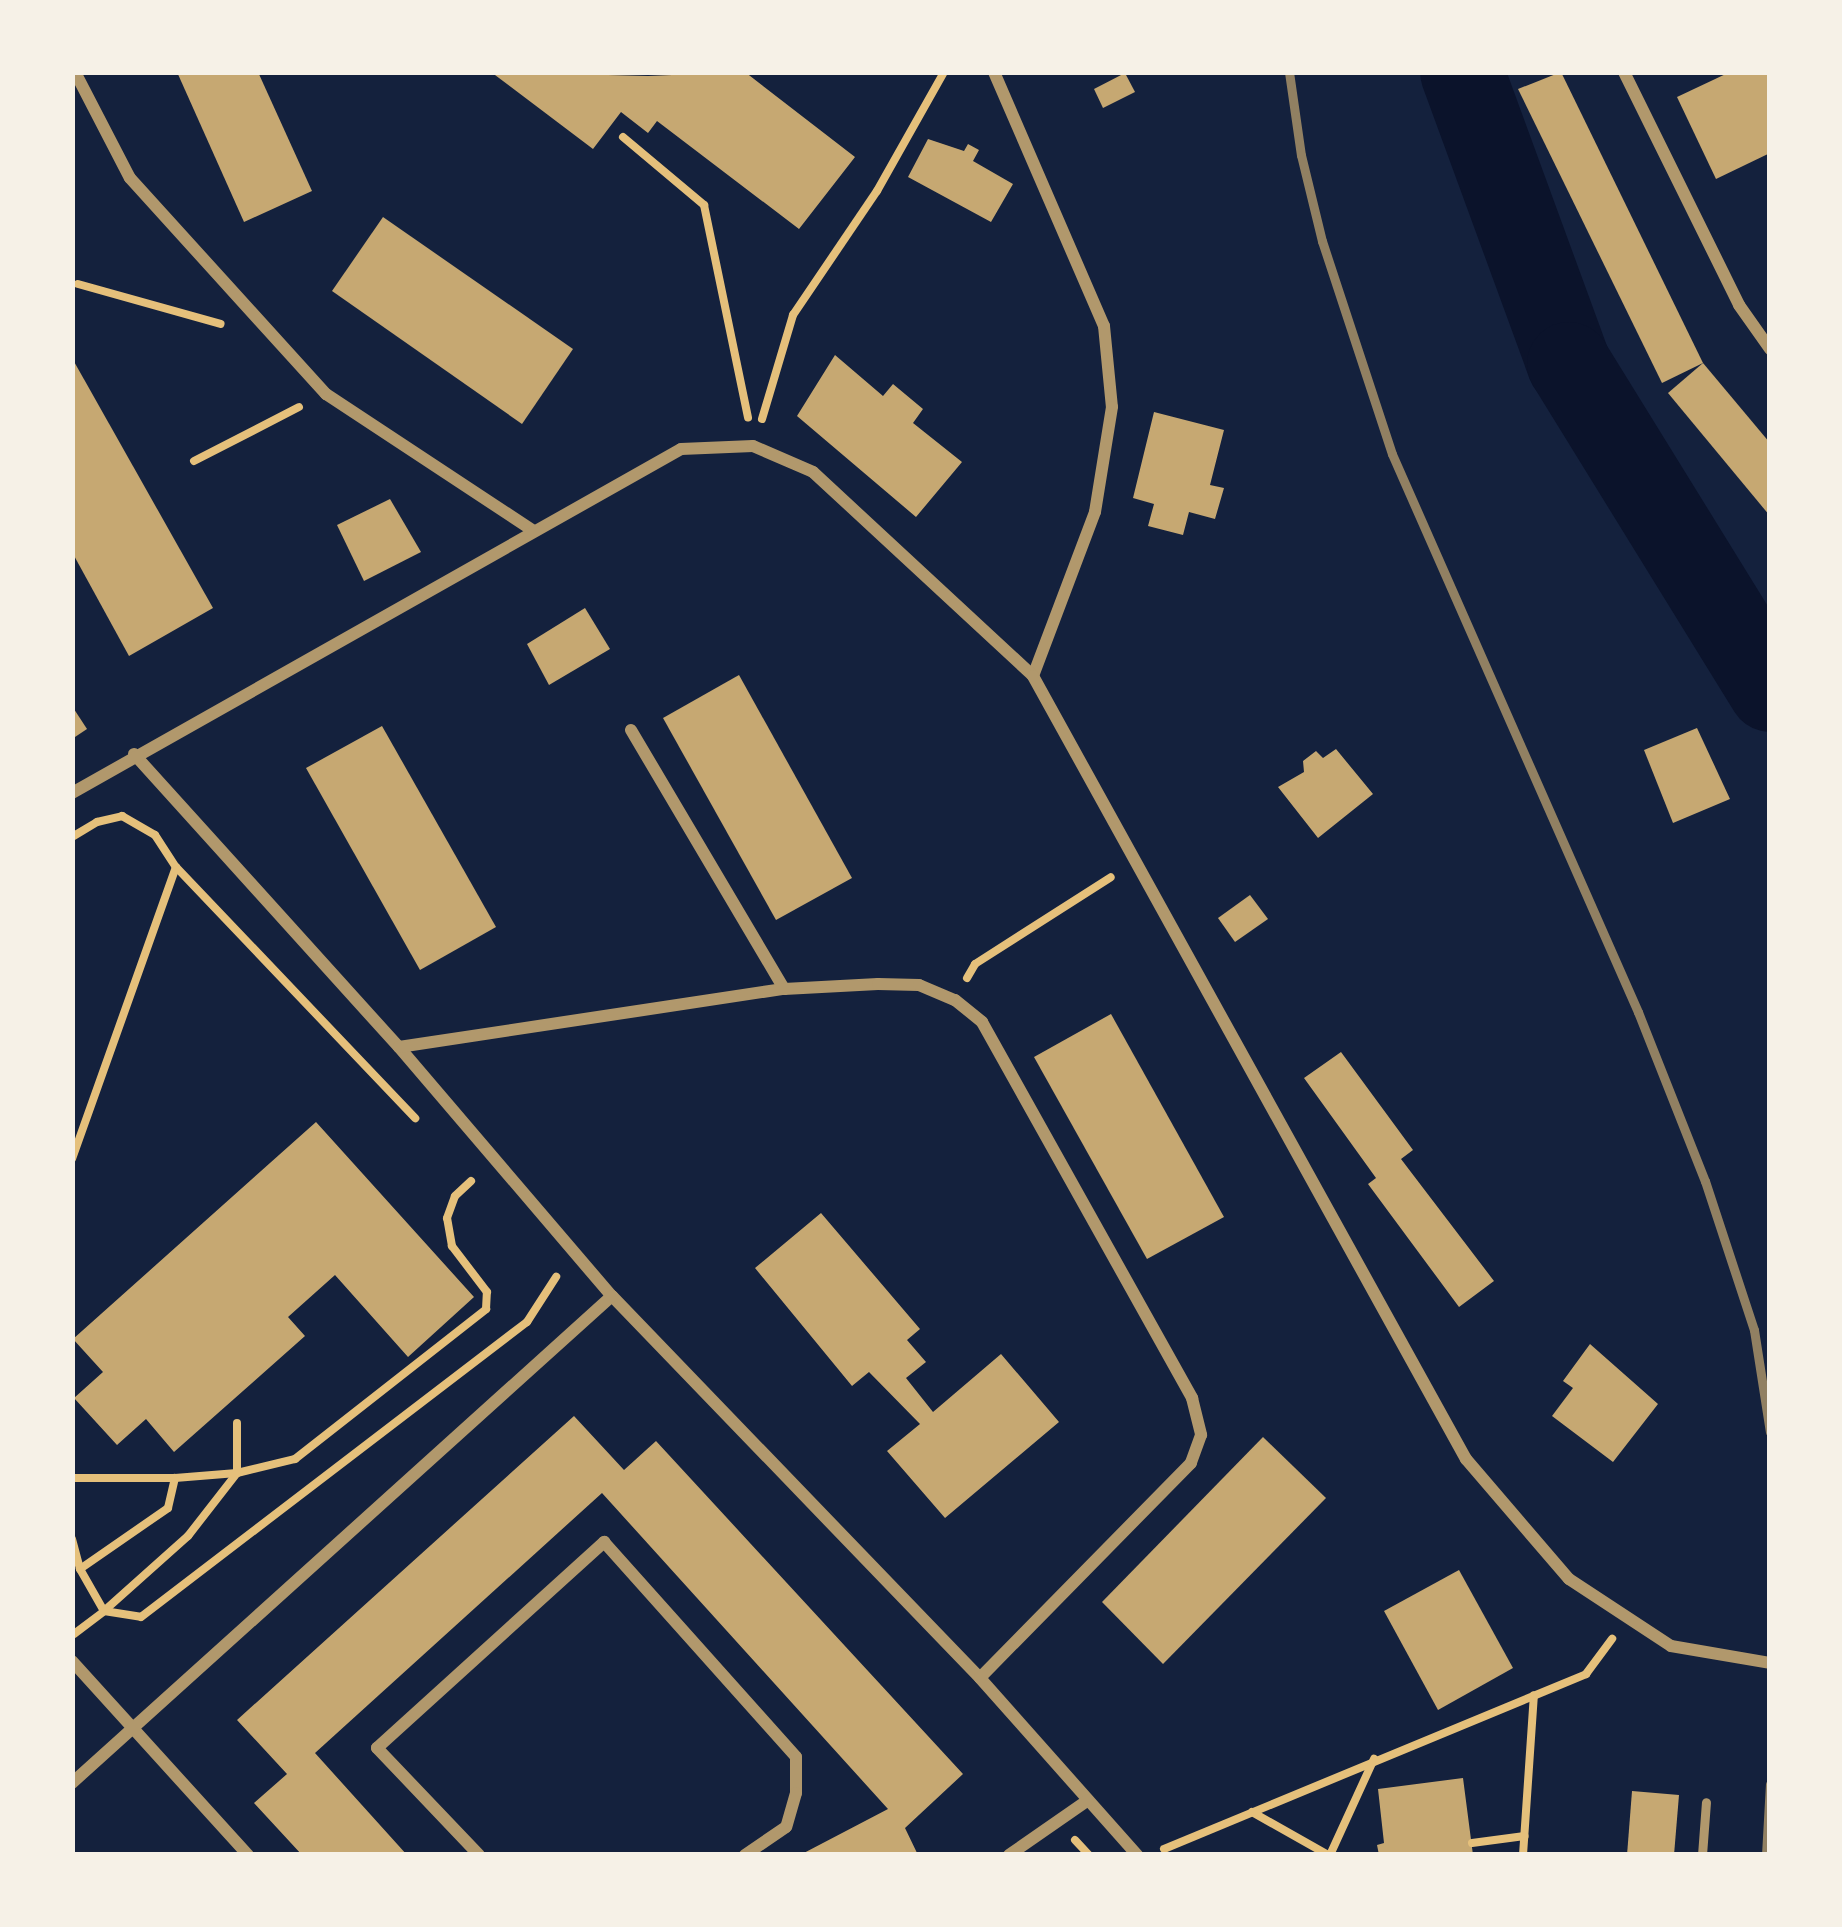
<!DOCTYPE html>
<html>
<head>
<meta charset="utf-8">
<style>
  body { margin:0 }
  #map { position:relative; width:1842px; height:1927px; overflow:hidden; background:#14213d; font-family:"Golos Text",sans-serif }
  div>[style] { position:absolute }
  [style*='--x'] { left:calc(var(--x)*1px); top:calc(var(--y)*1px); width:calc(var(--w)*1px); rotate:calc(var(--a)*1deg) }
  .river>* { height:84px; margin:-42px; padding:0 42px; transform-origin:42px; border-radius:42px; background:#0b132b }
  .building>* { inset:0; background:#c6a872 }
  .path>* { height:8px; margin:-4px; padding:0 4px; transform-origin:4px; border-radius:4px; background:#e5c07b }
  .service>* { height:9px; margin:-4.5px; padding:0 4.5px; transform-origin:4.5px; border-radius:4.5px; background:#b1986c }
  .minor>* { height:12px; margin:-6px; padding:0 6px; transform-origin:6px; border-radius:6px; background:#b1986c }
  .rail>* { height:9px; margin:-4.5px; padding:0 4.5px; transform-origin:4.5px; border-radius:4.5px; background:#918062 }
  span { translate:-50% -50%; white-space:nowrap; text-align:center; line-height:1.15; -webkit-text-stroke:12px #f6f1e7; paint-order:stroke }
  .frame { position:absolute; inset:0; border:75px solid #f6f1e7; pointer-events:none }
</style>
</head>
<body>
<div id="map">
  <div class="river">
    <i style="--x:1462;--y:72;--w:311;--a:69.9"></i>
    <i style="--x:1569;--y:364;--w:383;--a:58.3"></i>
  </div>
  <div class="building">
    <i style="clip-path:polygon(177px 72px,258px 72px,312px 191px,244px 222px)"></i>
    <i style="clip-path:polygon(491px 72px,648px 76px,745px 72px,855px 157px,799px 229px,657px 121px,648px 133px,621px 112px,593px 149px)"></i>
    <i style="clip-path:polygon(1561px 72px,1703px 363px,1662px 383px,1518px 89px)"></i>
    <i style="clip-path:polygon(1730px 72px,1770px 72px,1770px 153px,1716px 179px,1677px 97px)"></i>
    <i style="clip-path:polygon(1125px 73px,1135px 92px,1103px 108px,1094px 89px)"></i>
    <i style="clip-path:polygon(928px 139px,964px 151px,968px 144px,979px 150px,973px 161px,1013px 184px,991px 222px,908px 177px)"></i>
    <i style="clip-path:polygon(383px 217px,573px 349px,522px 424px,332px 291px)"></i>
    <i style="clip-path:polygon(835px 355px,883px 396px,893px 384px,923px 409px,913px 423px,962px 462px,916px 517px,797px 416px)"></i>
    <i style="clip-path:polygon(72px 358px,213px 608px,129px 656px,72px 552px)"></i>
    <i style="clip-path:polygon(1703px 363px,1770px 443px,1770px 516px,1668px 393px)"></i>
    <i style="clip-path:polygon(1154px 412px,1224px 430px,1210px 485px,1224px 488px,1215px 519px,1189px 512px,1183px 535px,1148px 526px,1154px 504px,1133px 498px)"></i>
    <i style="clip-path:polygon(390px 499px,421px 552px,364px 581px,337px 525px)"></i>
    <i style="clip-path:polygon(585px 608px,610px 649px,549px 685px,527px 644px)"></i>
    <i style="clip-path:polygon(739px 675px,852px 878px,776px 920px,663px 718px)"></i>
    <i style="clip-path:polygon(72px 706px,87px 729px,72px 739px)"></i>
    <i style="clip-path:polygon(382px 726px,496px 927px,420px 970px,306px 768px)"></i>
    <i style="clip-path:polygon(1697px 728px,1730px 799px,1673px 823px,1644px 750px)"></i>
    <i style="clip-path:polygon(1336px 749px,1373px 794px,1318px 838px,1278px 787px,1304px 772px,1303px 761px,1316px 751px,1323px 758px)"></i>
    <i style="clip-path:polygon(1250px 895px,1268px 919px,1235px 942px,1218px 918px)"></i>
    <i style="clip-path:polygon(1111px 1014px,1224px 1217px,1147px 1259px,1034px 1057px)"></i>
    <i style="clip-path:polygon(1341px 1052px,1413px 1150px,1401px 1159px,1494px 1281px,1459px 1307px,1368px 1184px,1376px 1178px,1304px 1078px)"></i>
    <i style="clip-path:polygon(316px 1122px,474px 1297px,408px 1357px,335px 1275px,288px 1317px,305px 1336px,174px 1452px,146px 1419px,117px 1445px,74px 1398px,103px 1372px,73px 1339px)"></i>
    <i style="clip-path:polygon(821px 1213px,920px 1329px,907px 1340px,926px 1362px,906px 1378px,933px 1412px,1001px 1354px,1059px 1422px,945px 1518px,887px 1451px,920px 1424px,869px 1372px,852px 1386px,755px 1268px)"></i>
    <i style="clip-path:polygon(1590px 1344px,1658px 1404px,1613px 1462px,1552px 1416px,1573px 1388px,1563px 1381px)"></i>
    <i style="clip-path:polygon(574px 1416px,624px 1470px,656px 1441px,963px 1774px,905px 1828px,918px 1855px,800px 1855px,888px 1809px,602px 1493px,315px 1753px,407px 1855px,302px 1855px,254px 1803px,287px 1774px,237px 1720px)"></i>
    <i style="clip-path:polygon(1263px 1437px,1326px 1498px,1163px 1664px,1102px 1602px)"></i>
    <i style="clip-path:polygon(1459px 1570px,1513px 1668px,1438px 1710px,1384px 1611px)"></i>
    <i style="clip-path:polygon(1463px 1778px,1473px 1855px,1379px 1855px,1377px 1845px,1384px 1843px,1378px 1789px)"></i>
    <i style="clip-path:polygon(1632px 1791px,1679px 1795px,1674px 1855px,1627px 1855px)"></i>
  </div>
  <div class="path">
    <i style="--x:623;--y:137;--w:106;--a:40"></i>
    <i style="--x:704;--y:205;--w:217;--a:78.3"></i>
    <i style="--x:78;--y:284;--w:148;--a:15.6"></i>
    <i style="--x:762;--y:419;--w:109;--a:-73.4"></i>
    <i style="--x:793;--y:315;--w:150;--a:-55.9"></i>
    <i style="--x:877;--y:191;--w:137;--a:-60.6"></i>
    <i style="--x:194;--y:461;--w:118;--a:-27.2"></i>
    <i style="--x:72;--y:837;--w:29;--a:-31"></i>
    <i style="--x:97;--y:822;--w:26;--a:-13"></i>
    <i style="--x:122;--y:816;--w:38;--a:30"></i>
    <i style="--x:155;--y:835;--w:38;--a:57"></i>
    <i style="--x:176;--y:867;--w:347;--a:46.4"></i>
    <i style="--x:967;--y:978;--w:16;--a:-60"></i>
    <i style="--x:975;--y:964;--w:161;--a:-32.6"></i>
    <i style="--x:72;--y:1159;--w:310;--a:-70.4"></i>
    <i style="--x:72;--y:1478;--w:103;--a:0"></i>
    <i style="--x:175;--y:1478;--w:62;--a:-4.6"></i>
    <i style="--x:237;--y:1473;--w:60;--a:-13.6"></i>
    <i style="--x:295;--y:1459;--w:243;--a:-38.1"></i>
    <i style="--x:486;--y:1309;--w:17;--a:-87"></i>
    <i style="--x:487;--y:1292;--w:58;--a:-127.3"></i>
    <i style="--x:452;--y:1246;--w:28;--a:-100"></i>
    <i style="--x:447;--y:1218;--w:23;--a:-70"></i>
    <i style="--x:455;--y:1196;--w:22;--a:-43"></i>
    <i style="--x:72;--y:1539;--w:31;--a:75"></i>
    <i style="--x:80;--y:1569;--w:48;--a:60.3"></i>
    <i style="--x:104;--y:1611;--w:113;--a:-41.8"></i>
    <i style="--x:188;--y:1536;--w:80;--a:-52.1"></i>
    <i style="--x:237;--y:1473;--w:50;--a:-90"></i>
    <i style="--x:80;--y:1569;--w:107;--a:-34.7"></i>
    <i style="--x:168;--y:1508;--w:31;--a:-77"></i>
    <i style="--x:74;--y:1634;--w:38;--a:-37"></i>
    <i style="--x:104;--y:1611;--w:37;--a:9"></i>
    <i style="--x:141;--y:1617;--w:486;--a:-37.4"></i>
    <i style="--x:527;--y:1322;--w:54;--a:-57.2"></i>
    <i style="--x:1252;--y:1812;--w:87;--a:29.5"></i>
    <i style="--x:1075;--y:1840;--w:21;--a:47"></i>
    <i style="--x:1472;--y:1843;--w:53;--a:-7.5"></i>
    <i style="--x:1164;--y:1849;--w:457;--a:-22.5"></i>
    <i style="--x:1586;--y:1674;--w:44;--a:-53.4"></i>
    <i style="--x:1330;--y:1855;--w:106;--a:-65.4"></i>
    <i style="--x:1523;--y:1855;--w:160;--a:-86.1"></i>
  </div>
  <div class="service">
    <i style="--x:1702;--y:1855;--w:53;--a:-85.7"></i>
  </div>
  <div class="minor">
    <i style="--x:75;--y:72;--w:119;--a:62.6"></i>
    <i style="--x:130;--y:178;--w:292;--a:47.8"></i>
    <i style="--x:326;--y:394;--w:247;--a:33.4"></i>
    <i style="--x:994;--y:72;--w:277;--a:66.6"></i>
    <i style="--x:1104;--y:326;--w:81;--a:84.4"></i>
    <i style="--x:1112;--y:407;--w:106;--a:99.2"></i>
    <i style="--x:1095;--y:512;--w:175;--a:110.7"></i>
    <i style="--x:1624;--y:72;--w:260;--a:63.7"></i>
    <i style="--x:1739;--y:305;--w:54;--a:54.8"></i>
    <i style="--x:631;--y:730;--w:301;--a:59.4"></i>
    <i style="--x:134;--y:754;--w:395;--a:47.9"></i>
    <i style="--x:399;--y:1047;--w:328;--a:49.5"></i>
    <i style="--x:612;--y:1296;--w:530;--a:46.07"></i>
    <i style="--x:980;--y:1678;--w:237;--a:48.4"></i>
    <i style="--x:72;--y:793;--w:699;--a:-29.46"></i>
    <i style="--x:681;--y:449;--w:72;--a:-2.4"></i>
    <i style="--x:753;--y:446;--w:65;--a:23.4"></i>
    <i style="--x:813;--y:472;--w:300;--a:42.8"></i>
    <i style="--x:1033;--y:676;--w:895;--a:61.06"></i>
    <i style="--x:1466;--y:1459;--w:158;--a:49.4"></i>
    <i style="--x:1569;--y:1579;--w:122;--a:33.3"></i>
    <i style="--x:1671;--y:1646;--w:100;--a:9.7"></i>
    <i style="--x:399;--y:1047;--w:389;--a:-8.6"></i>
    <i style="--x:784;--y:989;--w:94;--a:-3"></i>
    <i style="--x:878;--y:984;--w:41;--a:1.4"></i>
    <i style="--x:919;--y:985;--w:39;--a:23"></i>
    <i style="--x:955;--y:1000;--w:35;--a:39"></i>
    <i style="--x:982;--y:1022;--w:431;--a:60.8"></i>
    <i style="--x:1192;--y:1398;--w:38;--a:76"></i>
    <i style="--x:1201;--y:1435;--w:30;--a:110"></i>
    <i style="--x:1191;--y:1463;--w:301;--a:134.5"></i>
    <i style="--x:72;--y:1661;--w:262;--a:47.8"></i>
    <i style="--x:72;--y:1783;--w:727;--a:-42.05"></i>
    <i style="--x:479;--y:1855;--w:148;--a:-133.6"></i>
    <i style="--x:377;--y:1748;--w:307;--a:-42.2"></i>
    <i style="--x:604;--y:1542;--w:288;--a:48.2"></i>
    <i style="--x:796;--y:1757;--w:36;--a:90"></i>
    <i style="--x:796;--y:1793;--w:35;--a:106"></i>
    <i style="--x:786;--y:1827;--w:50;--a:145.7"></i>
    <i style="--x:1009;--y:1855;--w:96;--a:-34.8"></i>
  </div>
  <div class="rail">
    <i style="--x:1289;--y:72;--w:84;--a:81.8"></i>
    <i style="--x:1301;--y:155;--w:89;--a:76.3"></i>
    <i style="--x:1322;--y:241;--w:224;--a:71.8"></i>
    <i style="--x:1392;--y:454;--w:610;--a:66.21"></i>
    <i style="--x:1638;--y:1012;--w:182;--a:68.4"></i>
    <i style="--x:1705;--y:1181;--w:157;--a:71.8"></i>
    <i style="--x:1754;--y:1330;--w:103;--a:81.1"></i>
    <i style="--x:1766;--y:1855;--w:71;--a:-86.8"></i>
  </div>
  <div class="frame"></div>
</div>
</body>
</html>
